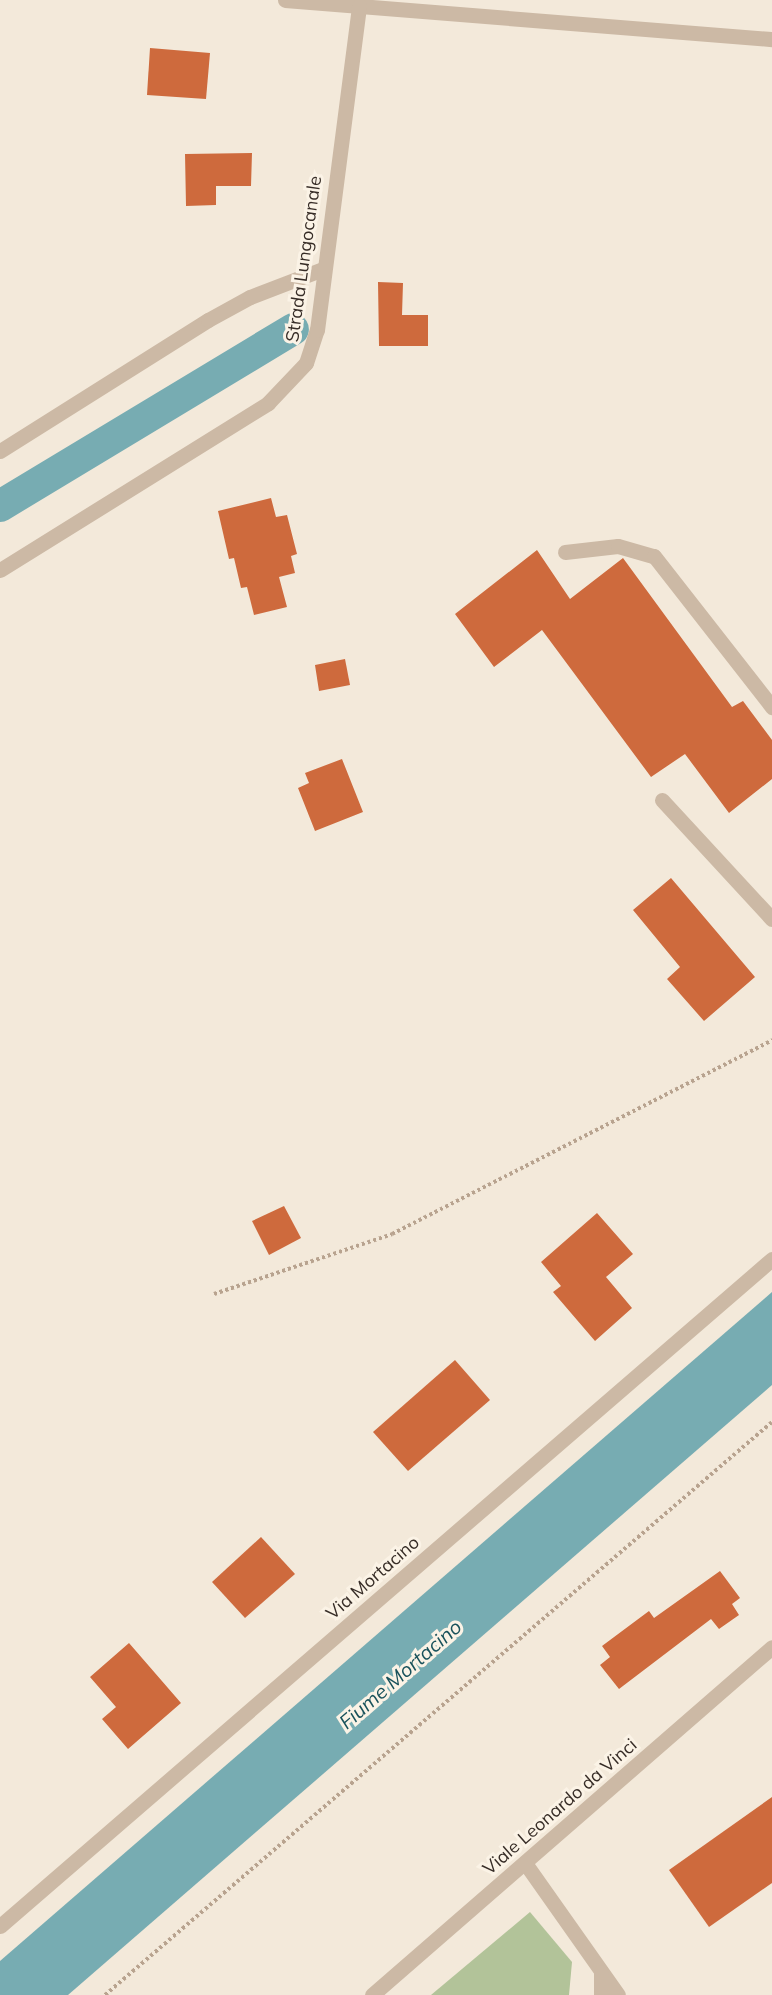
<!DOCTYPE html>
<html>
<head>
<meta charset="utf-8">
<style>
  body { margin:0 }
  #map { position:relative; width:772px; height:1995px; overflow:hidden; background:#f3e9da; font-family:Mulish,sans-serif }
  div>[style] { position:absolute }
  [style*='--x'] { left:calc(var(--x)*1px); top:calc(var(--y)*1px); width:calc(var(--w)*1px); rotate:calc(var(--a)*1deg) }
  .green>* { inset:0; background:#b2c399 }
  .water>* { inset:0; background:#77acb2 }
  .canal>* { height:32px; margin:-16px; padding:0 16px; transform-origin:16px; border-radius:16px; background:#77acb2 }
  .building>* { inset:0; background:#ce6a3d }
  .path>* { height:4px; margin-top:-2px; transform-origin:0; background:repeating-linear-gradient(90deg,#b8a38f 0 3px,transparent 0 6px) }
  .minor>* { height:15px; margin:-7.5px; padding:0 7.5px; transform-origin:7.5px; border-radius:7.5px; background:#ccb9a5 }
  span { translate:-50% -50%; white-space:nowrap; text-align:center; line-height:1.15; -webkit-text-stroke:6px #fbf3e6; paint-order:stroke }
  .street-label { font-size:18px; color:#372d27 }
  .water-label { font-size:20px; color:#19525b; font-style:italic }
</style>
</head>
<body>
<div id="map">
  <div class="green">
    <i style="clip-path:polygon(530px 1912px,572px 1962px,569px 1995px,431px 1995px)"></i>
  </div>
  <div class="water">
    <i style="clip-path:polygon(772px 1292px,772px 1385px,68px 1995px,0 1995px,0 1961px)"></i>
  </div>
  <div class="canal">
    <i style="--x:0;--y:506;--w:342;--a:-31.1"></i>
  </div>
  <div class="building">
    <i style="clip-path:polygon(150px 48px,210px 53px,206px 99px,147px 95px)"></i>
    <i style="clip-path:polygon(252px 153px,251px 186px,216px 186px,216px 205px,186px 206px,185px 154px)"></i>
    <i style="clip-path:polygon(378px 282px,403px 283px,402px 315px,428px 315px,428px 346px,379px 346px)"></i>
    <i style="clip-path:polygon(271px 498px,276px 517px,287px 515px,297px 554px,291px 556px,295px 573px,279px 577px,287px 607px,254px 615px,247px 587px,241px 588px,234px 558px,229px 559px,218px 511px)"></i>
    <i style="clip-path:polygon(537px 550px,570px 599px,623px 558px,732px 707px,743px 701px,772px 740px,772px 779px,729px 813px,685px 754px,651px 777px,542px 630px,494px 667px,455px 614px)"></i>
    <i style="clip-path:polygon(345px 659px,350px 685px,319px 691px,315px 665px)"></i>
    <i style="clip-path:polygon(342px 759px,363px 812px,315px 831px,298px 788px,309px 783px,305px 773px)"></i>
    <i style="clip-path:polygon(671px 878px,755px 977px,704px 1021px,667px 979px,680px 967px,633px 910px)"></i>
    <i style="clip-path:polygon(284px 1206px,301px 1238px,269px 1255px,252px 1221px)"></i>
    <i style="clip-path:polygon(597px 1213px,633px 1254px,606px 1277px,632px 1308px,595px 1341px,553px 1292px,561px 1286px,541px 1262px)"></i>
    <i style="clip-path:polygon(455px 1360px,490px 1400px,408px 1471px,373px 1432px)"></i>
    <i style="clip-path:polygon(261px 1537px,295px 1574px,245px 1618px,212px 1582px)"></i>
    <i style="clip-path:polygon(720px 1571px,740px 1598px,732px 1604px,739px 1615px,719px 1629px,711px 1619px,619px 1689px,600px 1665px,610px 1657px,602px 1646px,649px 1611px,654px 1618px)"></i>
    <i style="clip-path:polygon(129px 1643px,181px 1703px,128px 1749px,102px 1719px,116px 1707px,90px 1677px)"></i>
    <i style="clip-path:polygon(772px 1797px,772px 1883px,709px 1927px,669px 1870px)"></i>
  </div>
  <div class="path">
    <i style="--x:214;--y:1294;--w:188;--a:-18.6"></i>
    <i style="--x:392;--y:1234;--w:427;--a:-27"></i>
    <i style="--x:105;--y:1995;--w:879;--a:-40.66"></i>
  </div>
  <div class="minor">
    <i style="--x:285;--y:0;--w:489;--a:4.6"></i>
    <i style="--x:0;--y:451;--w:246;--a:-32.2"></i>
    <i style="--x:208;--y:320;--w:48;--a:-28.7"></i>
    <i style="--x:250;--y:297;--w:78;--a:-21"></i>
    <i style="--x:565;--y:552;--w:53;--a:-6.5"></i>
    <i style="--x:618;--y:546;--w:37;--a:16"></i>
    <i style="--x:654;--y:556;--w:192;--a:52"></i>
    <i style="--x:0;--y:570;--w:316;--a:-31.9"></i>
    <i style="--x:268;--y:403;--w:55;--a:-46.5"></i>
    <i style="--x:306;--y:363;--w:35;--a:-72"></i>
    <i style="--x:317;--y:330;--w:327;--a:-82.6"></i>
    <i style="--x:662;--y:800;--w:162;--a:47.3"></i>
    <i style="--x:525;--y:1863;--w:161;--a:54.8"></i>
    <i style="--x:0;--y:1926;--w:1020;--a:-40.83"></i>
    <i style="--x:372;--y:1995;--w:530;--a:-41.02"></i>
    <i style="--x:601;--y:1995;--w:23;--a:-90"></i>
  </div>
  <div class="street-label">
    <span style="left:304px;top:259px;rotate:-82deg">Strada Lungocanale</span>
    <span style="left:373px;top:1578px;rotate:-41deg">Via Mortacino</span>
    <span style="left:560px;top:1807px;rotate:-41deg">Viale Leonardo da Vinci</span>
  </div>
  <div class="water-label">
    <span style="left:400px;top:1674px;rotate:-41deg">Fiume Mortacino</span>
  </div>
</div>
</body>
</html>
